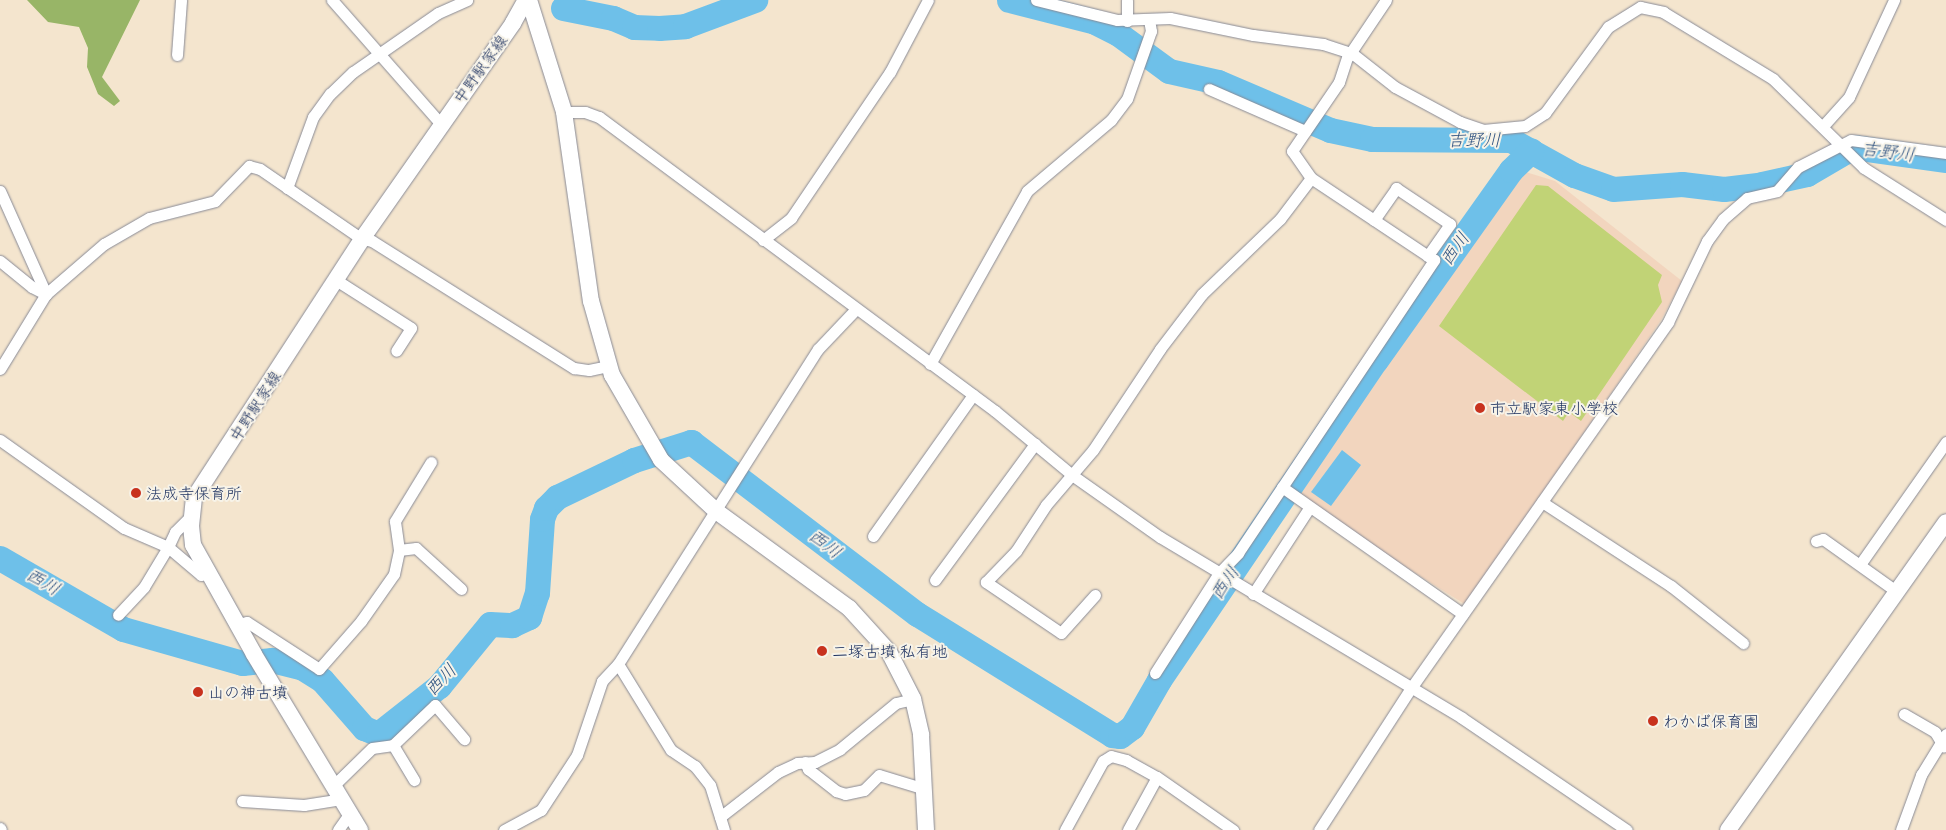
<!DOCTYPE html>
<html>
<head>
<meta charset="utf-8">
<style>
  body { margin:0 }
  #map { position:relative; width:1946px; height:830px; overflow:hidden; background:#f4e5ce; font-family:Delius,"Klee One",sans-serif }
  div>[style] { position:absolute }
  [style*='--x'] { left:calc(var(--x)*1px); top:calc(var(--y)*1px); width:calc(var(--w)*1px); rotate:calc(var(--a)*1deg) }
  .built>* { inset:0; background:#f2d5be }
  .green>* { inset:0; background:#c1d376 }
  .forest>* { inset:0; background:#98b567 }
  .water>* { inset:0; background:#6ec0e9 }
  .river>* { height:25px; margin:-12.5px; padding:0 12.5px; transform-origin:12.5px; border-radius:12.5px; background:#6ec0e9 }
  .roads { filter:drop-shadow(0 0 1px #888a96) drop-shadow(0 0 1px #888a96) }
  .street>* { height:11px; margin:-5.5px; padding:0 5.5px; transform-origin:5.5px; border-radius:5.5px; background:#fff }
  .secondary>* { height:16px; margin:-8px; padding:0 8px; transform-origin:8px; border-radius:8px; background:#fff }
  .dots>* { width:14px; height:14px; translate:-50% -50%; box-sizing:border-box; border:2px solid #f7f3e8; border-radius:50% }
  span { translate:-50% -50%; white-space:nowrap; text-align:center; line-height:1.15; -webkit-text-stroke:4px #f7f3e8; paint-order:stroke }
  .street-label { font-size:16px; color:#1b2f5e }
  .poi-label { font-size:16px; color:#1b2f5e }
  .left { translate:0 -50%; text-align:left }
  .water-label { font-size:18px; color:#305381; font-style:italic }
</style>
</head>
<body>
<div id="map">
  <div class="built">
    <i style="clip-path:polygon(1522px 171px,1555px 181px,1682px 281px,1661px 320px,1466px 605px,1385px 554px,1300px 495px,1470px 239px)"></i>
  </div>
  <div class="green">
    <i style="clip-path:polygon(1536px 185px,1548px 186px,1662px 275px,1658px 285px,1662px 302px,1581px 421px,1569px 412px,1563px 421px,1439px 326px)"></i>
  </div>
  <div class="forest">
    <i style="clip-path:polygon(27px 0,140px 0,102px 77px,120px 101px,114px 106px,98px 94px,87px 67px,88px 48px,79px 27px,48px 22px)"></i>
  </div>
  <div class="water">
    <i style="clip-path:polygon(1342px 450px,1361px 465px,1331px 506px,1311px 492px)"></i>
  </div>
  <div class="river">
    <i style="--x:1009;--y:0;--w:89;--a:14.3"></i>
    <i style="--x:1095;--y:22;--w:25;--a:27"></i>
    <i style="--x:1117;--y:33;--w:64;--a:36.2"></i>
    <i style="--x:1169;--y:71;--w:50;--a:12.7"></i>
    <i style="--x:1218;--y:82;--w:122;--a:23.2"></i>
    <i style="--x:1330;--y:130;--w:43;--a:12.1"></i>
    <i style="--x:1372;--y:139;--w:139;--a:0.4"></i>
    <i style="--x:1511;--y:140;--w:72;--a:29.1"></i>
    <i style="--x:1574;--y:175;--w:41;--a:19.7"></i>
    <i style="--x:1613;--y:189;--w:69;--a:-4.1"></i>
    <i style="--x:1682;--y:184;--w:42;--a:6.8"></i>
    <i style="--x:1724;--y:189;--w:38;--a:-7"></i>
    <i style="--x:1762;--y:184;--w:46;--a:-12.5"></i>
    <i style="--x:1807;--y:174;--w:53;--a:-30.4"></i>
    <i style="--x:1853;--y:147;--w:94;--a:8"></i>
    <i style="--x:563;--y:8;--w:51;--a:11.3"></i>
    <i style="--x:613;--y:18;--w:23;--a:23"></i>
    <i style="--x:634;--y:27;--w:25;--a:2"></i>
    <i style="--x:659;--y:28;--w:26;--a:-4"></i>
    <i style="--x:685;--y:26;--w:75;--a:-20.4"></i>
    <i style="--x:0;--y:558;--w:142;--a:30"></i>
    <i style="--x:123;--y:629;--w:124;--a:15.9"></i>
    <i style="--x:242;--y:663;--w:30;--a:-6"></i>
    <i style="--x:272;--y:660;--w:30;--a:14"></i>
    <i style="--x:301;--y:667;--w:25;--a:32"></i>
    <i style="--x:322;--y:680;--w:64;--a:48.8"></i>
    <i style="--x:364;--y:728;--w:15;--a:23"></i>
    <i style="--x:378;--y:734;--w:78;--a:-38.2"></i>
    <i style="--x:439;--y:686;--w:80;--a:-50.6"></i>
    <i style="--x:490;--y:624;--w:22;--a:3"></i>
    <i style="--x:512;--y:625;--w:19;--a:-25"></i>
    <i style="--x:529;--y:617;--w:25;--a:-72"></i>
    <i style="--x:537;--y:593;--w:74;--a:-86.1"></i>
    <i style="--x:542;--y:519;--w:12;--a:-70"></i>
    <i style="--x:546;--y:508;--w:16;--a:-45"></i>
    <i style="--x:557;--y:497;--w:85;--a:-25.7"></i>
    <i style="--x:634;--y:460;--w:60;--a:-17.5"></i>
    <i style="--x:691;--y:442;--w:284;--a:37.3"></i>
    <i style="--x:917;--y:614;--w:229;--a:31.8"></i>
    <i style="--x:1112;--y:735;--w:8;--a:7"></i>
    <i style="--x:1120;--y:736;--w:15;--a:-37"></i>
    <i style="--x:1132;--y:727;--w:54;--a:-60.1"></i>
    <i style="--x:1159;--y:680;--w:387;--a:-55.9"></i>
    <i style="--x:1376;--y:360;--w:233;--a:-54.6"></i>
    <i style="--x:1511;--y:170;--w:28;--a:-44"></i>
  </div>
  <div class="roads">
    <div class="street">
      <i style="--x:332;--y:0;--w:165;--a:48.7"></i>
      <i style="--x:1036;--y:0;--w:83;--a:13.9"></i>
      <i style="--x:1117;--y:20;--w:53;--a:-2.2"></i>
      <i style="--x:1170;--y:18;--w:85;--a:11.6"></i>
      <i style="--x:1253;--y:35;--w:71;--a:7.3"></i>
      <i style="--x:1323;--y:44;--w:32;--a:18"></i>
      <i style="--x:1353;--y:54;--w:53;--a:38.2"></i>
      <i style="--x:1395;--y:87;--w:74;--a:28.3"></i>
      <i style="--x:1460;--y:122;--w:24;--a:19"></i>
      <i style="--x:1483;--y:130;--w:42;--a:-5.4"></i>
      <i style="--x:1525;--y:126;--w:24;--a:-33"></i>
      <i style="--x:1545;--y:113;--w:107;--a:-53.8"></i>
      <i style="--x:1608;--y:27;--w:38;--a:-32"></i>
      <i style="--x:1640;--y:7;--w:24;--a:12"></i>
      <i style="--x:1663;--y:12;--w:129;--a:31.3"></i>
      <i style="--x:1773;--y:79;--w:127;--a:44.4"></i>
      <i style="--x:1864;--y:168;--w:97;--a:32.4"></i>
      <i style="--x:1127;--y:0;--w:21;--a:90"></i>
      <i style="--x:177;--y:55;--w:55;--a:-85.8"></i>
      <i style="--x:1209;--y:89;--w:105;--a:23.6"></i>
      <i style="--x:564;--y:112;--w:21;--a:0"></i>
      <i style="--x:585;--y:112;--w:15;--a:20"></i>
      <i style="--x:599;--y:117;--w:493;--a:36.6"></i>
      <i style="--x:995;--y:411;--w:100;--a:39.7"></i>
      <i style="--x:1072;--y:475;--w:108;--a:35.2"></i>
      <i style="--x:1160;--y:537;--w:352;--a:30.9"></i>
      <i style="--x:1462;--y:718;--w:199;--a:34.2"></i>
      <i style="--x:1823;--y:126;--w:39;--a:-48"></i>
      <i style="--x:1849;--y:97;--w:107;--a:-65.1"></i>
      <i style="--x:287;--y:188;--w:76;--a:-69.9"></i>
      <i style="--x:313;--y:117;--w:29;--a:-54"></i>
      <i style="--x:330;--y:94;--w:32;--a:-44"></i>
      <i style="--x:353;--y:72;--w:103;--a:-34.8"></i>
      <i style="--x:438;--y:13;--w:32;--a:-24"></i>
      <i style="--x:0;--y:191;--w:113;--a:65.9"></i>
      <i style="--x:1374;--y:220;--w:39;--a:-55"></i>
      <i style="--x:1396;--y:188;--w:65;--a:33.7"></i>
      <i style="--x:1450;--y:224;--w:39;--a:125"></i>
      <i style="--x:763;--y:240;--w:36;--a:-38"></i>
      <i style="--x:791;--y:218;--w:176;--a:-55.9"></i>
      <i style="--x:890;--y:72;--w:81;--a:-62.2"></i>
      <i style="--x:0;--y:261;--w:41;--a:39.1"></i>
      <i style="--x:32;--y:287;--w:16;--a:27"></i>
      <i style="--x:336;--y:280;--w:89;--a:32.6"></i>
      <i style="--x:411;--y:328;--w:27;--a:123"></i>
      <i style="--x:930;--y:364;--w:198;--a:-60.7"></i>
      <i style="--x:1027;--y:191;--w:110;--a:-40.2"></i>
      <i style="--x:1111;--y:120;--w:26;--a:-53"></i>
      <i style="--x:1127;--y:99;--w:72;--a:-70.6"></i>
      <i style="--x:1151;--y:31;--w:11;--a:-100"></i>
      <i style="--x:0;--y:369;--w:88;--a:-58.5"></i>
      <i style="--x:46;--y:294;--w:77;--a:-40.8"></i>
      <i style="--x:104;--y:244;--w:52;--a:-30"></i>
      <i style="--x:149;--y:218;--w:68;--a:-14.4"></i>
      <i style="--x:215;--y:201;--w:49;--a:-45.8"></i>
      <i style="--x:249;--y:166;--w:11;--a:15"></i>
      <i style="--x:260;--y:169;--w:124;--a:34.5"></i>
      <i style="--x:362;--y:239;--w:10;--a:11"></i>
      <i style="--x:372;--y:241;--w:239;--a:32.2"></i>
      <i style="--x:574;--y:368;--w:15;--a:8"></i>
      <i style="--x:589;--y:370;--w:19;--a:-12"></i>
      <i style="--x:0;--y:440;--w:152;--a:35.4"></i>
      <i style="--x:124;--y:528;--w:48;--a:23.4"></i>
      <i style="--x:168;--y:547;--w:47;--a:121"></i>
      <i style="--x:144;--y:587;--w:38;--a:133"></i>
      <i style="--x:1282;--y:487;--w:221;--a:35.1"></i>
      <i style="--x:1542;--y:502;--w:154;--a:33.1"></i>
      <i style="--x:1671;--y:586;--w:92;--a:38.4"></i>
      <i style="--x:192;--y:515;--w:24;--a:135"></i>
      <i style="--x:175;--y:532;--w:17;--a:115"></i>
      <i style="--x:168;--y:547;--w:43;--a:40.3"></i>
      <i style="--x:201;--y:575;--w:7;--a:-16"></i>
      <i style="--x:873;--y:536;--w:173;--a:-54.7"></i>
      <i style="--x:1816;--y:541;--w:7;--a:-16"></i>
      <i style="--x:1823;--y:539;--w:90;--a:35.5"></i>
      <i style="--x:399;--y:550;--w:17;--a:-7"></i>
      <i style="--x:416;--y:548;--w:61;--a:42.3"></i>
      <i style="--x:1861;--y:563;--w:148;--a:-54.9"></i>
      <i style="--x:935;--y:580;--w:169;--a:-53.7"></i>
      <i style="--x:1253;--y:594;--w:103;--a:-56.9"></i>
      <i style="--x:1095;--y:595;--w:51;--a:131.8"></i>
      <i style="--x:1061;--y:633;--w:91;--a:-145.8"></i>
      <i style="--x:986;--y:582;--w:43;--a:-45.9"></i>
      <i style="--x:1016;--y:551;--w:55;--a:-56.9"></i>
      <i style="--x:1046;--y:505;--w:72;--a:-49.5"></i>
      <i style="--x:1093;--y:450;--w:121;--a:-56.4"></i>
      <i style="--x:1160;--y:349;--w:69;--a:-52.6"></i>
      <i style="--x:1202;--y:294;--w:108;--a:-43.9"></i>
      <i style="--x:1280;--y:219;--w:51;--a:-52.9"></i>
      <i style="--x:1311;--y:178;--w:33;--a:-125"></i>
      <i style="--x:1292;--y:151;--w:83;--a:-55.7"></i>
      <i style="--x:1339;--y:82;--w:25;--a:-72"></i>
      <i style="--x:1347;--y:58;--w:70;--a:-56.1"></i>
      <i style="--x:237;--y:624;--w:10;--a:-11"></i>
      <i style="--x:247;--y:622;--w:86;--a:33.1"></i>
      <i style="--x:319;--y:669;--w:64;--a:-48.8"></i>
      <i style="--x:361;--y:621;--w:57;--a:-54.9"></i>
      <i style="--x:394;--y:574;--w:25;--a:-78"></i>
      <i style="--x:399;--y:550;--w:29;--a:-98"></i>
      <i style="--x:395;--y:521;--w:69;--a:-58.6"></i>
      <i style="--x:618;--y:664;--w:101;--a:58.4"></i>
      <i style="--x:671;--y:750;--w:29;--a:34"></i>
      <i style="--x:695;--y:766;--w:24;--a:52"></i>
      <i style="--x:710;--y:785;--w:47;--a:72.7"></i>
      <i style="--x:1155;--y:673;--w:119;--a:-57.4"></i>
      <i style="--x:1219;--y:573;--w:28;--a:-46"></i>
      <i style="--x:1238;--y:553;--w:353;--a:-56.2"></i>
      <i style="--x:1434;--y:260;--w:148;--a:-146.3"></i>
      <i style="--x:1904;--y:714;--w:36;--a:30"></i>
      <i style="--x:1935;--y:732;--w:17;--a:59"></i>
      <i style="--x:393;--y:745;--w:41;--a:59"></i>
      <i style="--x:805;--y:762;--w:8;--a:67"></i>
      <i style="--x:808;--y:769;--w:36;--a:38"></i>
      <i style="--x:836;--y:791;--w:9;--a:18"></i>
      <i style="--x:845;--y:794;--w:19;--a:-12"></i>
      <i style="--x:864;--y:790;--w:21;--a:-45"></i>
      <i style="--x:879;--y:775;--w:48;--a:16.9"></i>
      <i style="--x:333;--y:786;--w:54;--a:-44.3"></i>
      <i style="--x:372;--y:748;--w:21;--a:-8"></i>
      <i style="--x:393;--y:745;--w:58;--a:-43.6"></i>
      <i style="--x:435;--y:705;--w:45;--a:49.5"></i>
      <i style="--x:242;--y:801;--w:62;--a:3.7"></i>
      <i style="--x:304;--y:805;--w:36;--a:-9"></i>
      <i style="--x:720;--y:817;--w:73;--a:-37.8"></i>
      <i style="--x:778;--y:772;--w:21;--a:-25"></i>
      <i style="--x:797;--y:763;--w:18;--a:-3"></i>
      <i style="--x:815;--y:762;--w:28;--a:-27"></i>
      <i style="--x:840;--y:749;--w:72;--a:-39.4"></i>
      <i style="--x:896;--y:703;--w:17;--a:-13"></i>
      <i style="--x:0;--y:828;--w:2;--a:63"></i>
      <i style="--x:338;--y:830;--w:19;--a:-55"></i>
      <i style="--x:504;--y:830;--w:42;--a:-28.4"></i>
      <i style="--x:541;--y:810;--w:66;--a:-56.8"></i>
      <i style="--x:577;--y:755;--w:78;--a:-71.3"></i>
      <i style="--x:602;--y:681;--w:23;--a:-47"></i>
      <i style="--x:618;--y:664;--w:373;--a:-57.6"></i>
      <i style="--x:818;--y:349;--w:54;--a:-46.5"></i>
      <i style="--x:1065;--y:830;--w:79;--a:-61.2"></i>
      <i style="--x:1103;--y:761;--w:9;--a:-32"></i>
      <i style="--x:1111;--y:756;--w:16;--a:15"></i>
      <i style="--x:1126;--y:760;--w:35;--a:29"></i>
      <i style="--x:1157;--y:777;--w:93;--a:34.9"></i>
      <i style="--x:1128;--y:830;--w:60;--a:-61.3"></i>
      <i style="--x:1319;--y:830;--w:169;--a:-57.1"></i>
      <i style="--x:1411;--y:688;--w:447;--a:-54.9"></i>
      <i style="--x:1668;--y:322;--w:90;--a:-64.3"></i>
      <i style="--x:1707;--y:241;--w:27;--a:-54"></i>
      <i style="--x:1723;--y:219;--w:32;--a:-41"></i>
      <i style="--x:1747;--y:198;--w:31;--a:-13"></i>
      <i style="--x:1777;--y:191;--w:32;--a:-49"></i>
      <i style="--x:1798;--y:167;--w:59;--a:-27"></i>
      <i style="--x:1851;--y:140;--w:96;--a:7.8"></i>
      <i style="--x:1901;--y:830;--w:59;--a:-70"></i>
      <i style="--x:1921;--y:775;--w:48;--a:-58.6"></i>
    </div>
    <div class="secondary">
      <i style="--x:529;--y:0;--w:117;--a:72.6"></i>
      <i style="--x:564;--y:112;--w:191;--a:81.9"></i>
      <i style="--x:591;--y:301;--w:77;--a:74.2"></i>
      <i style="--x:612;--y:375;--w:98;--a:60"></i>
      <i style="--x:661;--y:460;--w:75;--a:42.8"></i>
      <i style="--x:716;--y:511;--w:165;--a:36.1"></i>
      <i style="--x:849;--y:608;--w:59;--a:47.7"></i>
      <i style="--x:889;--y:652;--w:53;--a:62.9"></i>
      <i style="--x:913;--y:699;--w:37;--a:77"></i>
      <i style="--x:921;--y:735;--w:95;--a:87"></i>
      <i style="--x:360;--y:830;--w:205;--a:-121.1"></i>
      <i style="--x:254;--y:654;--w:125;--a:-119.2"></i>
      <i style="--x:193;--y:545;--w:19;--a:-96"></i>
      <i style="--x:191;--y:526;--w:28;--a:-84"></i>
      <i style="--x:194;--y:498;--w:309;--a:-57"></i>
      <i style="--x:362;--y:239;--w:264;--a:-55"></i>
      <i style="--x:513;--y:23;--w:26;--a:-61"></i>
      <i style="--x:1728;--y:830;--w:377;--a:-54.7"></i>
    </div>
  </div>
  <div class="dots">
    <i style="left:1480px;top:408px;background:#c8321e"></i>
    <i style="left:136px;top:493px;background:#c8321e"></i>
    <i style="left:822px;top:651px;background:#c8321e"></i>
    <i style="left:198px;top:692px;background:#c8321e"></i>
    <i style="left:1653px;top:721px;background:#c8321e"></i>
  </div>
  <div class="street-label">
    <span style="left:480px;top:69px;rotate:-54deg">中野駅家線</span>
    <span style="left:255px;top:406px;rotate:-57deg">中野駅家線</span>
  </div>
  <div class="poi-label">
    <span class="left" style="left:1490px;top:408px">市立駅家東小学校</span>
    <span class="left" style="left:146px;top:493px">法成寺保育所</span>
    <span class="left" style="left:832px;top:651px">二塚古墳 私有地</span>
    <span class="left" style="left:208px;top:692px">山の神古墳</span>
    <span class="left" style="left:1663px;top:721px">わかば保育園</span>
  </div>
  <div class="water-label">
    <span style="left:1474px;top:140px">吉野川</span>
    <span style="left:1888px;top:152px;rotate:7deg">吉野川</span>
    <span style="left:1455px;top:249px;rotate:-55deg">西川</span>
    <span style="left:825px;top:544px;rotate:37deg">西川</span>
    <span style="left:43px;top:582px;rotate:30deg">西川</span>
    <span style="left:1225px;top:583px;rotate:-56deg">西川</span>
    <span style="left:441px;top:680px;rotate:-46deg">西川</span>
  </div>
</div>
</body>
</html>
